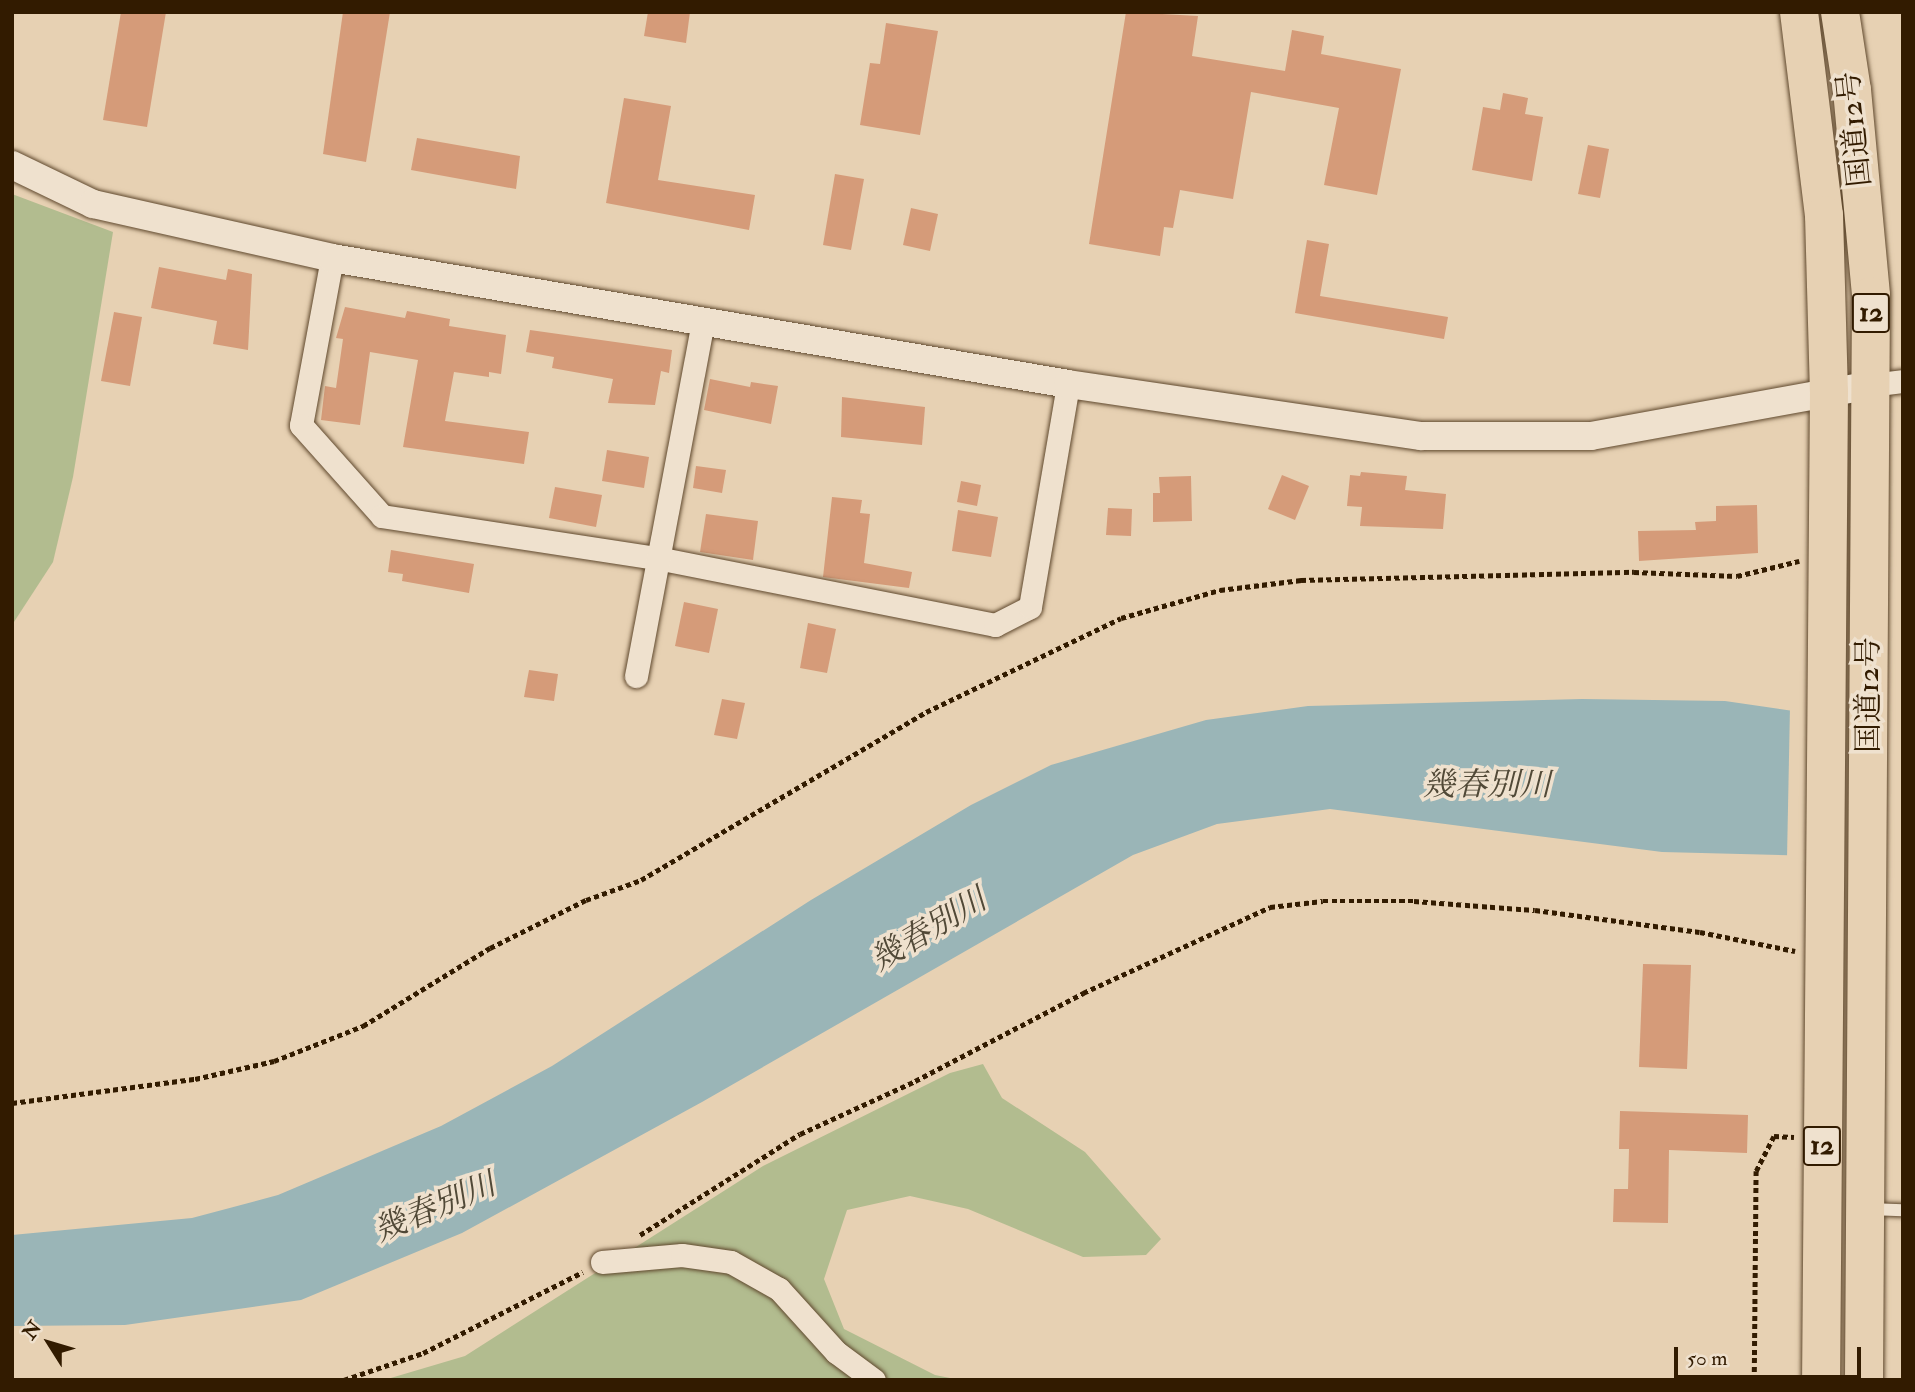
<!DOCTYPE html>
<html>
<head>
<meta charset="utf-8">
<style>
  body { margin:0 }
  #map { position:relative; width:1915px; height:1392px; overflow:hidden; background:#e7d1b3; font-family:"IM FELL Double Pica","Noto Serif JP",serif }
  div>[style] { position:absolute }
  [style*='--x'] { left:calc(var(--x)*1px); top:calc(var(--y)*1px); width:calc(var(--w)*1px); rotate:calc(var(--a)*1deg) }
  .green>* { inset:0; background:#b2bc8f }
  .water>* { inset:0; background:#9ab5b7 }
  .pier>* { inset:0; background:#e7d1b3 }
  .building>* { inset:0; background:#d59b79 }
  .path>* { height:4.5px; margin-top:-2.25px; transform-origin:0; background:repeating-linear-gradient(90deg,#321b00 0 5px,transparent 0 8.5px) }
  .roads { filter:drop-shadow(0 0 2px #5f482d) drop-shadow(0 0 2px #5f482d) }
  .service>* { height:12px; margin:-6px; padding:0 6px; transform-origin:6px; border-radius:6px; background:#efe1ce }
  .minor>* { height:23px; margin:-11.5px; padding:0 11.5px; transform-origin:11.5px; border-radius:11.5px; background:#efe1ce }
  .tertiary>* { height:28px; margin:-14px; padding:0 14px; transform-origin:14px; border-radius:14px; background:#efe1ce }
  .trunk>* { height:38px; margin:-19px; padding:0 19px; transform-origin:19px; border-radius:19px; background:#e7d1b3 }
  span { translate:-50% -50%; white-space:nowrap; text-align:center; line-height:1.15; -webkit-text-stroke:7px #efe1ce; paint-order:stroke }
  .shield-label span { padding:2px 5px; background:#efe1ce; border:2px solid; border-radius:5px; -webkit-text-stroke-width:0 }
  .shield-label { font-size:28px; color:#321b00; font-weight:700 }
  .street-label { font-size:30px; color:#321b00 }
  .water-label { font-size:32px; color:#514937; font-style:italic }
  .frame { position:absolute; inset:0; border:14px solid #321b00; pointer-events:none }
  .north { position:absolute; left:14px; top:1308px; width:70px; height:70px; -webkit-text-stroke:5px #efe1ce; paint-order:stroke; rotate:307deg; font-size:19px; font-weight:700; line-height:28px; text-align:center; color:#321b00 }
  .north::after { content:''; display:block; margin:auto; width:24px; height:32px; background:#321b00; clip-path:polygon(50% 0,100% 100%,50% 72%,0 100%) }
  .scale { position:absolute; left:1674px; top:1347px; width:187px; height:32px; box-sizing:border-box; border:4px solid #321b00; border-top:0; padding-left:9px; font-size:21px; line-height:24px; white-space:nowrap; color:#321b00; -webkit-text-stroke:5px #efe1ce; paint-order:stroke }
</style>
</head>
<body>
<div id="map">
  <div class="green">
    <i style="clip-path:polygon(12px 194px,113px 232px,73px 477px,53px 562px,12px 625px)"></i>
    <i style="clip-path:polygon(983px 1064px,1002px 1098px,1085px 1152px,1161px 1239px,1146px 1255px,1083px 1257px,968px 1209px,910px 1196px,847px 1210px,824px 1279px,844px 1329px,935px 1375px,960px 1380px,384px 1380px,465px 1356px,763px 1166px,950px 1073px)"></i>
  </div>
  <div class="water">
    <i style="clip-path:polygon(1582px 699px,1725px 701px,1903px 727px,1903px 858px,1662px 852px,1330px 809px,1217px 824px,1133px 855px,702px 1102px,462px 1233px,301px 1300px,125px 1325px,12px 1326px,12px 1235px,192px 1218px,278px 1195px,441px 1126px,552px 1066px,811px 900px,971px 805px,1051px 765px,1206px 720px,1308px 706px)"></i>
  </div>
  <div class="pier">
    <i style="clip-path:polygon(1790px 707px,1903px 724px,1903px 862px,1787px 858px)"></i>
  </div>
  <div class="building">
    <i style="clip-path:polygon(121px 12px,166px 12px,147px 127px,103px 120px)"></i>
    <i style="clip-path:polygon(343px 12px,390px 12px,366px 162px,323px 154px)"></i>
    <i style="clip-path:polygon(648px 12px,690px 12px,686px 43px,644px 36px)"></i>
    <i style="clip-path:polygon(1126px 12px,1198px 16px,1192px 56px,1285px 71px,1292px 30px,1324px 36px,1321px 54px,1401px 69px,1377px 195px,1324px 185px,1339px 108px,1251px 92px,1233px 199px,1180px 190px,1173px 228px,1164px 227px,1160px 256px,1089px 244px)"></i>
    <i style="clip-path:polygon(886px 23px,938px 31px,920px 135px,860px 125px,870px 63px,880px 64px)"></i>
    <i style="clip-path:polygon(1503px 93px,1528px 98px,1525px 114px,1543px 117px,1532px 181px,1472px 170px,1483px 107px,1500px 110px)"></i>
    <i style="clip-path:polygon(624px 98px,671px 106px,658px 180px,755px 195px,749px 230px,606px 203px)"></i>
    <i style="clip-path:polygon(417px 138px,520px 156px,516px 189px,411px 170px)"></i>
    <i style="clip-path:polygon(1588px 145px,1609px 149px,1600px 198px,1578px 194px)"></i>
    <i style="clip-path:polygon(835px 174px,864px 179px,851px 250px,823px 245px)"></i>
    <i style="clip-path:polygon(911px 208px,938px 214px,930px 251px,903px 245px)"></i>
    <i style="clip-path:polygon(1307px 240px,1329px 244px,1320px 296px,1448px 317px,1444px 339px,1295px 313px)"></i>
    <i style="clip-path:polygon(159px 267px,226px 280px,228px 269px,252px 274px,248px 350px,213px 344px,217px 321px,151px 308px)"></i>
    <i style="clip-path:polygon(345px 307px,405px 318px,407px 311px,450px 319px,449px 326px,506px 335px,501px 374px,489px 372px,489px 377px,454px 372px,445px 421px,529px 432px,524px 464px,403px 447px,418px 360px,370px 352px,360px 425px,321px 420px,325px 386px,336px 388px,343px 339px,336px 338px)"></i>
    <i style="clip-path:polygon(114px 312px,142px 317px,130px 386px,101px 381px)"></i>
    <i style="clip-path:polygon(530px 330px,672px 350px,669px 373px,661px 371px,655px 405px,608px 403px,613px 379px,552px 368px,554px 357px,526px 352px)"></i>
    <i style="clip-path:polygon(710px 379px,750px 387px,751px 382px,778px 386px,771px 424px,704px 410px)"></i>
    <i style="clip-path:polygon(842px 397px,925px 407px,922px 445px,841px 437px)"></i>
    <i style="clip-path:polygon(607px 450px,649px 457px,644px 488px,602px 481px)"></i>
    <i style="clip-path:polygon(696px 466px,726px 470px,722px 493px,693px 488px)"></i>
    <i style="clip-path:polygon(1361px 472px,1407px 476px,1405px 490px,1446px 494px,1443px 529px,1360px 526px,1362px 507px,1347px 506px,1350px 475px,1360px 476px)"></i>
    <i style="clip-path:polygon(1282px 475px,1309px 486px,1295px 520px,1268px 509px)"></i>
    <i style="clip-path:polygon(1191px 476px,1192px 521px,1153px 522px,1153px 493px,1160px 493px,1159px 477px)"></i>
    <i style="clip-path:polygon(961px 481px,981px 485px,977px 506px,957px 502px)"></i>
    <i style="clip-path:polygon(555px 487px,602px 495px,596px 527px,549px 518px)"></i>
    <i style="clip-path:polygon(832px 497px,862px 500px,860px 513px,870px 514px,864px 563px,912px 572px,909px 588px,823px 577px)"></i>
    <i style="clip-path:polygon(1757px 505px,1758px 553px,1639px 561px,1638px 531px,1696px 530px,1695px 522px,1716px 521px,1716px 506px)"></i>
    <i style="clip-path:polygon(1108px 508px,1132px 509px,1131px 536px,1106px 535px)"></i>
    <i style="clip-path:polygon(958px 510px,998px 517px,991px 557px,952px 551px)"></i>
    <i style="clip-path:polygon(706px 514px,758px 521px,753px 560px,700px 552px)"></i>
    <i style="clip-path:polygon(391px 550px,474px 564px,469px 593px,402px 581px,403px 574px,388px 572px)"></i>
    <i style="clip-path:polygon(684px 602px,718px 609px,709px 653px,675px 646px)"></i>
    <i style="clip-path:polygon(808px 623px,836px 629px,827px 673px,800px 668px)"></i>
    <i style="clip-path:polygon(529px 670px,558px 674px,554px 701px,524px 697px)"></i>
    <i style="clip-path:polygon(722px 699px,745px 703px,737px 739px,714px 735px)"></i>
    <i style="clip-path:polygon(1643px 964px,1691px 965px,1687px 1069px,1639px 1067px)"></i>
    <i style="clip-path:polygon(1620px 1111px,1748px 1115px,1747px 1153px,1669px 1150px,1668px 1223px,1613px 1222px,1614px 1189px,1628px 1189px,1629px 1149px,1619px 1149px)"></i>
  </div>
  <div class="path">
    <i style="--x:12;--y:1103;--w:185;--a:-7.5"></i>
    <i style="--x:195;--y:1079;--w:81;--a:-12.8"></i>
    <i style="--x:274;--y:1061;--w:96;--a:-21.5"></i>
    <i style="--x:363;--y:1026;--w:149;--a:-31.6"></i>
    <i style="--x:490;--y:948;--w:107;--a:-26.6"></i>
    <i style="--x:586;--y:900;--w:59;--a:-20"></i>
    <i style="--x:641;--y:880;--w:331;--a:-30.5"></i>
    <i style="--x:926;--y:712;--w:216;--a:-25.7"></i>
    <i style="--x:1121;--y:618;--w:103;--a:-15.8"></i>
    <i style="--x:1220;--y:590;--w:82;--a:-7"></i>
    <i style="--x:1301;--y:580;--w:333;--a:-1.4"></i>
    <i style="--x:1634;--y:572;--w:103;--a:2.2"></i>
    <i style="--x:1737;--y:576;--w:64;--a:-13.6"></i>
    <i style="--x:640;--y:1235;--w:189;--a:-32.3"></i>
    <i style="--x:800;--y:1134;--w:127;--a:-24.7"></i>
    <i style="--x:915;--y:1081;--w:190;--a:-27.6"></i>
    <i style="--x:1083;--y:993;--w:206;--a:-24.7"></i>
    <i style="--x:1270;--y:907;--w:53;--a:-6.5"></i>
    <i style="--x:1323;--y:901;--w:91;--a:0"></i>
    <i style="--x:1414;--y:901;--w:121;--a:4.3"></i>
    <i style="--x:1535;--y:910;--w:166;--a:7.6"></i>
    <i style="--x:1700;--y:932;--w:97;--a:11.3"></i>
    <i style="--x:344;--y:1380;--w:83;--a:-18.9"></i>
    <i style="--x:423;--y:1353;--w:179;--a:-26.9"></i>
    <i style="--x:1754;--y:1380;--w:209;--a:-89.5"></i>
    <i style="--x:1756;--y:1171;--w:39;--a:-63"></i>
    <i style="--x:1774;--y:1136;--w:20;--a:3"></i>
  </div>
  <div class="roads">
    <div class="service">
      <i style="--x:1869;--y:1209;--w:34;--a:2"></i>
    </div>
    <div class="minor">
      <i style="--x:332;--y:258;--w:170;--a:100.5"></i>
      <i style="--x:301;--y:425;--w:122;--a:48.3"></i>
      <i style="--x:382;--y:516;--w:278;--a:8.7"></i>
      <i style="--x:657;--y:558;--w:345;--a:11.2"></i>
      <i style="--x:995;--y:625;--w:39;--a:-27"></i>
      <i style="--x:1030;--y:607;--w:226;--a:-80.3"></i>
      <i style="--x:1871;--y:385;--w:32;--a:-7"></i>
      <i style="--x:636;--y:676;--w:359;--a:-79.3"></i>
      <i style="--x:602;--y:1262;--w:80;--a:-5"></i>
      <i style="--x:682;--y:1255;--w:49;--a:8.1"></i>
      <i style="--x:731;--y:1262;--w:55;--a:29.4"></i>
      <i style="--x:779;--y:1289;--w:85;--a:47.9"></i>
      <i style="--x:836;--y:1352;--w:47;--a:36.4"></i>
    </div>
    <div class="tertiary">
      <i style="--x:12;--y:165;--w:90;--a:25.7"></i>
      <i style="--x:93;--y:204;--w:245;--a:12.7"></i>
      <i style="--x:332;--y:258;--w:747;--a:9.71"></i>
      <i style="--x:1068;--y:384;--w:357;--a:8.4"></i>
      <i style="--x:1421;--y:436;--w:170;--a:0"></i>
      <i style="--x:1591;--y:436;--w:285;--a:-10.3"></i>
    </div>
    <div class="trunk">
      <i style="--x:1799;--y:12;--w:205;--a:83"></i>
      <i style="--x:1824;--y:215;--w:177;--a:88.4"></i>
      <i style="--x:1829;--y:392;--w:988;--a:90.46"></i>
      <i style="--x:1840;--y:12;--w:79;--a:81.3"></i>
      <i style="--x:1852;--y:90;--w:207;--a:84.7"></i>
      <i style="--x:1871;--y:296;--w:1084;--a:90.37"></i>
    </div>
  </div>
  <div class="shield-label">
    <span style="left:1871px;top:313px">12</span>
    <span style="left:1822px;top:1146px">12</span>
  </div>
  <div class="street-label">
    <span style="left:1855px;top:129px;rotate:-96deg">国道12号</span>
    <span style="left:1869px;top:695px;rotate:-90deg">国道12号</span>
  </div>
  <div class="water-label">
    <span style="left:1487px;top:785px">幾春別川</span>
    <span style="left:929px;top:930px;rotate:-31deg">幾春別川</span>
    <span style="left:435px;top:1208px;rotate:-23deg">幾春別川</span>
  </div>
  <div class="frame"></div>
  <div class="north">N</div>
  <div class="scale">50 m</div>
</div>
</body>
</html>
